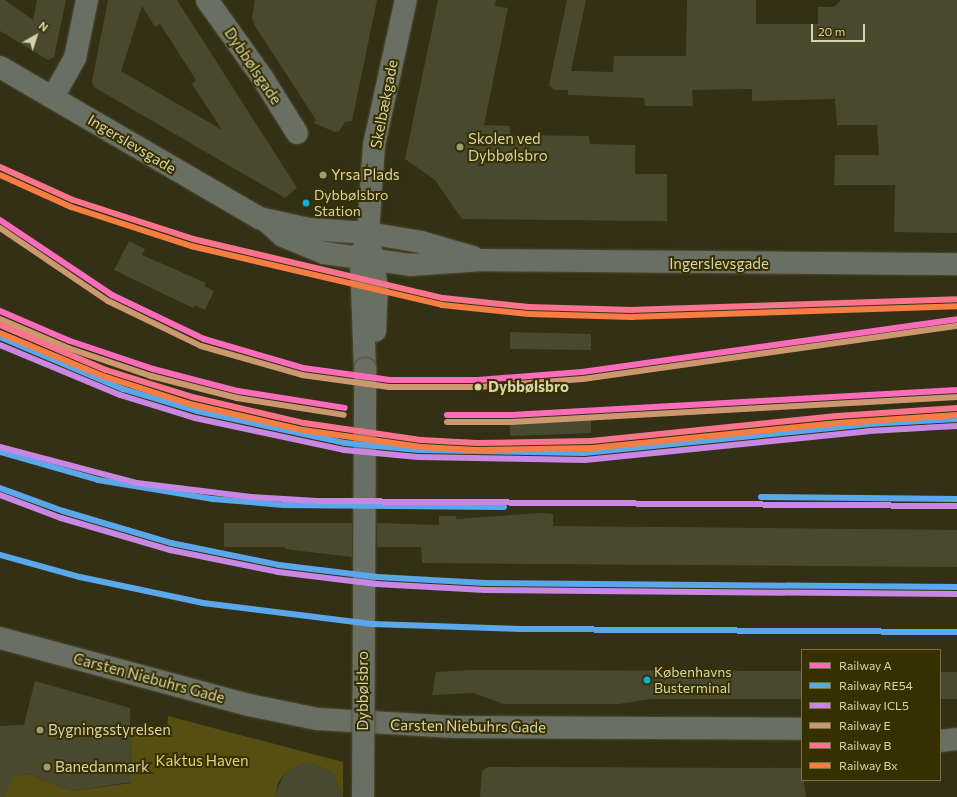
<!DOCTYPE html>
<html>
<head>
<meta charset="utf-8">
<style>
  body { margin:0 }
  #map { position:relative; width:957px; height:797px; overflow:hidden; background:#343016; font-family:Commissioner,sans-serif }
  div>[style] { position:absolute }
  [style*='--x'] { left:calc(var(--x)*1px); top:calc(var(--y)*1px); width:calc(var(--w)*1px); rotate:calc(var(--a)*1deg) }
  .green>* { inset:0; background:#574e11 }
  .building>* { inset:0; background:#494930 }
  .roads { filter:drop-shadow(0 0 1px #4f4c33) drop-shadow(0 0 1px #4f4c33) }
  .minor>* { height:22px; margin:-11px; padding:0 11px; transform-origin:11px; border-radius:11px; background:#696f63 }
  .bridges { filter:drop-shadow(0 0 1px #4f4c33) drop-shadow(0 0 1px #4f4c33) }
  .minor-bridge>* { height:22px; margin:-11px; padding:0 11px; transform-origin:11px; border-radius:11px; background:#696f63 }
  .rail-1>* { height:6px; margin:-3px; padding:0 3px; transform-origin:3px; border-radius:3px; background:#fb6dba }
  .rail-2>* { height:6px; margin:-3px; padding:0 3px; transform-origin:3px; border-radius:3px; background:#5aa8eb }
  .rail-3>* { height:6px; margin:-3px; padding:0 3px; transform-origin:3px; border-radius:3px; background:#c787e3 }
  .rail-4>* { height:6px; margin:-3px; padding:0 3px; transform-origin:3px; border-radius:3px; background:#cd976f }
  .rail-5>* { height:6px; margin:-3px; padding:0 3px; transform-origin:3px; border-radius:3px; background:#fc738d }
  .rail-6>* { height:6px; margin:-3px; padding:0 3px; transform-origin:3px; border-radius:3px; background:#f77d43 }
  .dots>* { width:11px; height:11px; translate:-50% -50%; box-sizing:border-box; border:2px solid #362f00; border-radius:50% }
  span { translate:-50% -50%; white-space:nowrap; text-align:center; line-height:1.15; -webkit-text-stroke:4px #362f00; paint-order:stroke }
  .bus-label { font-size:14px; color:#d9d3ab }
  .left { translate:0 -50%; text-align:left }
  .street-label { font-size:15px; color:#d9d3ab }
  .poi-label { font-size:15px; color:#d9d3ab }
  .stop-label { font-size:15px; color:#d9d3ab; font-weight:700 }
  .park-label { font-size:15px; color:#e4d370 }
  .legend { position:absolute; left:801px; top:649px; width:140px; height:132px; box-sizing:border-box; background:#362f00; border:1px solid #777144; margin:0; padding:5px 7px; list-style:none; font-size:12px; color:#d9d3ab }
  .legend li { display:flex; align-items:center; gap:8px; height:20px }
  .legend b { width:20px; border:1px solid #777144 }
  .north { position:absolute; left:16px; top:16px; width:40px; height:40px; -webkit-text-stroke:3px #362f00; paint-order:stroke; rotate:39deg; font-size:11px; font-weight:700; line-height:16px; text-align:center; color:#d9d3ab }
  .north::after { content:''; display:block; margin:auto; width:14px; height:18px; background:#d9d3ab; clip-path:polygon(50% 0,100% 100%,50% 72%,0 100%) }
  .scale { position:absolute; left:811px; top:24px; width:54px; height:18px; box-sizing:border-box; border:2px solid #d9d3ab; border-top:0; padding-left:5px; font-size:12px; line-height:14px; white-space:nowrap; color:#d9d3ab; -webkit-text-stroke:3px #362f00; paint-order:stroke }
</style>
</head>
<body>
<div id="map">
  <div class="green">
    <i style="clip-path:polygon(168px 716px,343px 762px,343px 797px,333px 773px,313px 763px,302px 763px,284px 774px,278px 783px,275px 797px,0 797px,0 777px,13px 776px,29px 774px,72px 791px,131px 783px,130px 727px,167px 733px)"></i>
  </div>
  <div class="building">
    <i style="clip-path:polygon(0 0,5px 0,33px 20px,37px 0,66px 0,54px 57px,48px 60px,0 31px)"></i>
    <i style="clip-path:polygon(evenodd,108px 0,177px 0,297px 188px,285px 198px,94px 87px,92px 81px,108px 0,142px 6px,155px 27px,160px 24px,196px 80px,192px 84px,222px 130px,121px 71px,142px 6px)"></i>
    <i style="clip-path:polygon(255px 0,377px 0,352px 121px,345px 122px,339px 131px,335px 132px,314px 123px,316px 120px,255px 26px,252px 18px)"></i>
    <i style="clip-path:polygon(438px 0,496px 0,495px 6px,508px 8px,484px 125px,510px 126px,510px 135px,589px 136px,590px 144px,635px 145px,635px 174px,667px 174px,667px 221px,462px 219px,435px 180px,405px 159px)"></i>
    <i style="clip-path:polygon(567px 0,586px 0,571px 71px,613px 72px,614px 56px,686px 56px,687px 0,756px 0,756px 24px,818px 24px,818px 7px,834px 7px,841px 0,957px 0,957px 233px,894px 232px,895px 185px,834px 185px,835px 155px,879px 155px,877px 125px,837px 125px,835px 99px,752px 101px,752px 89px,692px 90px,693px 106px,645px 106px,644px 98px,568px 95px,568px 90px,554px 90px,549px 85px)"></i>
    <i style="clip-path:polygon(129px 241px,145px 249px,142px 255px,206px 283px,204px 286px,214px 291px,205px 310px,195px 305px,193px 308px,114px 270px)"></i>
    <i style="clip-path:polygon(510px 332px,591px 334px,591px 350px,510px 349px)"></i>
    <i style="clip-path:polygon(591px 418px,591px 433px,510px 436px,510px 421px)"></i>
    <i style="clip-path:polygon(540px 513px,553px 514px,553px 526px,957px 530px,957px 567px,422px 563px,421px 547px,377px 547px,377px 523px,439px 525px,439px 516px,456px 516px,456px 519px)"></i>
    <i style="clip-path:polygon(224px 523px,352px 523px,352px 557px,285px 549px,285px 547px,224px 547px)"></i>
    <i style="clip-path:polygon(470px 670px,802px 671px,802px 699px,651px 699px,619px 704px,504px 704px,473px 693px,432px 695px,436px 672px)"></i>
    <i style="clip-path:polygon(940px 672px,957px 672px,957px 699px,940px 699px)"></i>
    <i style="clip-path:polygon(35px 681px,130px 708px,131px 782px,72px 791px,29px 774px,13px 776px,4px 797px,0 797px,0 726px,24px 725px)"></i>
    <i style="clip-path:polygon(302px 763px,313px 763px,333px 773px,343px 797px,274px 797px,284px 774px)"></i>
    <i style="clip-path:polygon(488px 767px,802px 768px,806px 797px,480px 797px,482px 771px)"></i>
  </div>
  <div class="roads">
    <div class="minor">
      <i style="--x:207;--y:0;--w:95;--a:54.5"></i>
      <i style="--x:262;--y:77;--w:66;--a:58"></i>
      <i style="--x:0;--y:67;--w:300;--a:30.2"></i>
      <i style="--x:259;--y:218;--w:51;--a:12.4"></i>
      <i style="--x:309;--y:229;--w:59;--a:3.9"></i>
      <i style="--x:368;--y:233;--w:54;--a:9.6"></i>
      <i style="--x:421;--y:242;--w:54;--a:16.1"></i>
      <i style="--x:53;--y:97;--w:45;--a:-60.6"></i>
      <i style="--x:75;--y:58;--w:59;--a:-78.3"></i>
      <i style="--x:265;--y:220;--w:24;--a:42"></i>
      <i style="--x:283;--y:236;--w:44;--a:22.5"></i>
      <i style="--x:324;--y:253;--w:87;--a:7.9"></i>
      <i style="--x:410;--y:265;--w:72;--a:-4"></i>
      <i style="--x:482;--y:260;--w:475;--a:0.5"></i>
      <i style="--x:371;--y:250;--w:37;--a:81"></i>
      <i style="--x:377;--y:287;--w:44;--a:92.6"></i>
      <i style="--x:365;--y:369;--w:111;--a:-92.1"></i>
      <i style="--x:361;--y:258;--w:26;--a:-74"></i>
      <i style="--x:368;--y:233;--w:88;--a:-86.1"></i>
      <i style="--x:374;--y:145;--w:148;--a:-77.6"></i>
      <i style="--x:0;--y:638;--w:258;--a:15.1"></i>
      <i style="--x:249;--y:705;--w:69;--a:11.6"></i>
      <i style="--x:317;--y:719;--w:139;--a:3.3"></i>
      <i style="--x:456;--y:727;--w:346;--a:0.3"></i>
      <i style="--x:940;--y:741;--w:17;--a:-7"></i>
    </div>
  </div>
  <div class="bridges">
    <div class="minor-bridge">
      <i style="--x:363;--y:797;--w:428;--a:-89.7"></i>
    </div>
  </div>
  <div class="rail-1">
    <i style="--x:0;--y:220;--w:135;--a:33.8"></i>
    <i style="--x:112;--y:295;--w:102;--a:25.6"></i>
    <i style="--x:204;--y:339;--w:103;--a:16.3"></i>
    <i style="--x:303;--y:368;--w:88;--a:7.9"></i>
    <i style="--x:390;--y:380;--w:88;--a:0"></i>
    <i style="--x:478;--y:380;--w:104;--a:-4.4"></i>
    <i style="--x:582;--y:372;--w:379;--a:-8"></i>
    <i style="--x:0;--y:311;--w:76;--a:23.2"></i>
    <i style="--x:70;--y:341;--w:88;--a:18.6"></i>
    <i style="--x:153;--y:369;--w:88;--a:14.5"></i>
    <i style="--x:238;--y:391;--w:108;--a:9"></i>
    <i style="--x:447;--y:415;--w:64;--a:0"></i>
    <i style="--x:511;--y:415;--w:447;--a:-3.2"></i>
  </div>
  <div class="rail-2">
    <i style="--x:0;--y:337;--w:134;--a:22.9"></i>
    <i style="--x:123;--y:389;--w:77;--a:16.6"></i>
    <i style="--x:197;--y:411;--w:151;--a:12.2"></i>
    <i style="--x:345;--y:443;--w:74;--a:5.4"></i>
    <i style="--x:419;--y:450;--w:165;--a:1"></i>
    <i style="--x:584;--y:453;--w:285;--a:-5.8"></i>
    <i style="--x:868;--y:424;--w:89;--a:-3.2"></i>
    <i style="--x:0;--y:452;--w:102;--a:15.9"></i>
    <i style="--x:98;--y:480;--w:117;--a:9.4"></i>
    <i style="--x:213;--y:499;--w:71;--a:4.8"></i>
    <i style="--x:284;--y:505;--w:220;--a:0.5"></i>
    <i style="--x:0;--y:488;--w:67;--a:20.1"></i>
    <i style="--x:63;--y:511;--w:113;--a:16.5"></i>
    <i style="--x:171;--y:543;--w:110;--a:11.5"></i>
    <i style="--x:279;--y:565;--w:99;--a:7"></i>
    <i style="--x:377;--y:577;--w:108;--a:3.2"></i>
    <i style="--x:485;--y:583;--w:472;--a:0.5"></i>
    <i style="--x:761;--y:497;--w:196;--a:0.6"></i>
    <i style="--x:0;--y:555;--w:83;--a:15.4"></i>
    <i style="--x:80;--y:577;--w:126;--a:11.9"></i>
    <i style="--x:203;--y:603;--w:170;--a:7.1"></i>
    <i style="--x:372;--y:624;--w:149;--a:1.9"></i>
    <i style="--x:521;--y:629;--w:436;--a:0.4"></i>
  </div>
  <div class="rail-3">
    <i style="--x:0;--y:345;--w:130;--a:22.6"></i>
    <i style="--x:120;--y:395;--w:78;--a:17"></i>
    <i style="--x:195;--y:418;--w:152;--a:12.1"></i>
    <i style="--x:344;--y:450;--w:74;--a:5.4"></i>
    <i style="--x:418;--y:457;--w:167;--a:1"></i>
    <i style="--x:585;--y:460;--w:285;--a:-5.8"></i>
    <i style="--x:869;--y:431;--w:88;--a:-3.3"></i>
    <i style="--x:0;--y:447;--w:142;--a:14.7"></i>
    <i style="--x:137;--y:483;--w:115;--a:7"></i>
    <i style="--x:251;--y:497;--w:66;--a:3.5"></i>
    <i style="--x:317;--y:501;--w:640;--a:0.45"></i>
    <i style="--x:0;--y:495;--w:65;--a:20.7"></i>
    <i style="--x:61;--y:518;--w:114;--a:16.4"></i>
    <i style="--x:170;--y:550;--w:110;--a:11.5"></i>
    <i style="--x:278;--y:572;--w:99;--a:7"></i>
    <i style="--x:376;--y:584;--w:109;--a:3.2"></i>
    <i style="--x:485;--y:590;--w:472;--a:0.5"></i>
  </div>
  <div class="rail-4">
    <i style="--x:0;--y:228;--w:130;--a:34.1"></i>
    <i style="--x:108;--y:301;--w:103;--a:25.8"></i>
    <i style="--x:201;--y:346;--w:105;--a:16"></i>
    <i style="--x:302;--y:375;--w:88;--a:7.9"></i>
    <i style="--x:389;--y:387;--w:90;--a:0"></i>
    <i style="--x:479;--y:387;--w:104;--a:-4.4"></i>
    <i style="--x:583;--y:379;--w:378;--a:-8.1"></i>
    <i style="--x:0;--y:319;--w:74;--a:23.1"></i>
    <i style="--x:68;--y:348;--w:88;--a:18.6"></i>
    <i style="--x:151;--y:376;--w:89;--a:14.3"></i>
    <i style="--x:237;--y:398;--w:108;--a:9"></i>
    <i style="--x:447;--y:422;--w:64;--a:0"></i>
    <i style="--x:511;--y:422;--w:447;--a:-3.2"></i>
  </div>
  <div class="rail-5">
    <i style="--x:0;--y:167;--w:80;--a:24.3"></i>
    <i style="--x:73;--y:200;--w:126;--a:18"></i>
    <i style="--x:193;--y:239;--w:257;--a:13.3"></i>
    <i style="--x:443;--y:298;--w:86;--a:6"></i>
    <i style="--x:529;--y:307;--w:103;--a:1.7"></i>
    <i style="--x:632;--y:310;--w:325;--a:-1.9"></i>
    <i style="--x:0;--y:325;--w:115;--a:23"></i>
    <i style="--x:106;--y:370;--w:90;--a:17.4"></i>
    <i style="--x:192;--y:397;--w:115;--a:13.1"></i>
    <i style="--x:304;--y:423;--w:118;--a:8.3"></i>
    <i style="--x:421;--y:440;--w:56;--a:3.1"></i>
    <i style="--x:477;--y:443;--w:114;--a:-1"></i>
    <i style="--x:591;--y:441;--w:247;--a:-5.8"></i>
    <i style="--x:837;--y:416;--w:120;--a:-3.8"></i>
  </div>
  <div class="rail-6">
    <i style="--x:0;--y:175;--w:78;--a:24.3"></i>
    <i style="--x:71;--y:207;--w:126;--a:18"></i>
    <i style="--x:191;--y:246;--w:258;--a:13.2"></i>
    <i style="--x:442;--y:305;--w:87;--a:5.9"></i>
    <i style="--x:529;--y:314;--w:103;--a:1.7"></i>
    <i style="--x:632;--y:317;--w:325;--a:-1.9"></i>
    <i style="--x:0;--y:333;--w:112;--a:22.7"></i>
    <i style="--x:103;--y:376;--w:91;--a:17.8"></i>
    <i style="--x:190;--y:404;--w:116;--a:13"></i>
    <i style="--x:303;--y:430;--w:119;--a:8.2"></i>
    <i style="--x:421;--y:447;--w:56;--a:3.1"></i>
    <i style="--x:477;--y:450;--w:115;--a:-1"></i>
    <i style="--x:592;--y:448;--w:247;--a:-5.8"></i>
    <i style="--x:838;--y:423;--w:119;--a:-3.8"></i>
  </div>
  <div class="dots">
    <i style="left:460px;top:147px;background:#9f9a77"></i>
    <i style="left:323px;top:175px;background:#9f9a77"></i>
    <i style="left:306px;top:203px;background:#0dafd3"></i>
    <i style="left:478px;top:387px;background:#d9d3ab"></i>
    <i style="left:647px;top:680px;background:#0dafd3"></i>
    <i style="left:40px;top:730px;background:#9f9a77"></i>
    <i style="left:47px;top:767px;background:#9f9a77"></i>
  </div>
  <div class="bus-label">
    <span class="left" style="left:314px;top:203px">Dybbølsbro<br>Station</span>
    <span class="left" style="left:654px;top:680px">Københavns<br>Busterminal</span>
  </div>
  <div class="street-label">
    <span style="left:253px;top:66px;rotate:56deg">Dybbølsgade</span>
    <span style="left:384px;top:104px;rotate:-79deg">Skelbækgade</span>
    <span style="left:132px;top:144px;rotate:31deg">Ingerslevsgade</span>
    <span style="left:719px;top:264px">Ingerslevsgade</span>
    <span style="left:149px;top:678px;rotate:15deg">Carsten Niebuhrs Gade</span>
    <span style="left:363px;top:691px;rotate:-90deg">Dybbølsbro</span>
    <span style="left:468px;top:726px;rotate:1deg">Carsten Niebuhrs Gade</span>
  </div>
  <div class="poi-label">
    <span class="left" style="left:468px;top:147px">Skolen ved<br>Dybbølsbro</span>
    <span class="left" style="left:331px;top:175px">Yrsa Plads</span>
    <span class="left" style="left:48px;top:730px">Bygningsstyrelsen</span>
    <span class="left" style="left:55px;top:767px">Banedanmark</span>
  </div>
  <div class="stop-label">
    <span class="left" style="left:488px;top:387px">Dybbølsbro</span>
  </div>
  <div class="park-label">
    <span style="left:202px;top:761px">Kaktus Haven</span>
  </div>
  <ul class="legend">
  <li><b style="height:5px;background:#fb6dba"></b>Railway A</li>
  <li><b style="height:5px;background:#5aa8eb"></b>Railway RE54</li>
  <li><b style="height:5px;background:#c787e3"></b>Railway ICL5</li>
  <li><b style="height:5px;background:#cd976f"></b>Railway E</li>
  <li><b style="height:5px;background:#fc738d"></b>Railway B</li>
  <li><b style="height:5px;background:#f77d43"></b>Railway Bx</li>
  </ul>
  <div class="north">N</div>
  <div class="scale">20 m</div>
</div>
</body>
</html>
